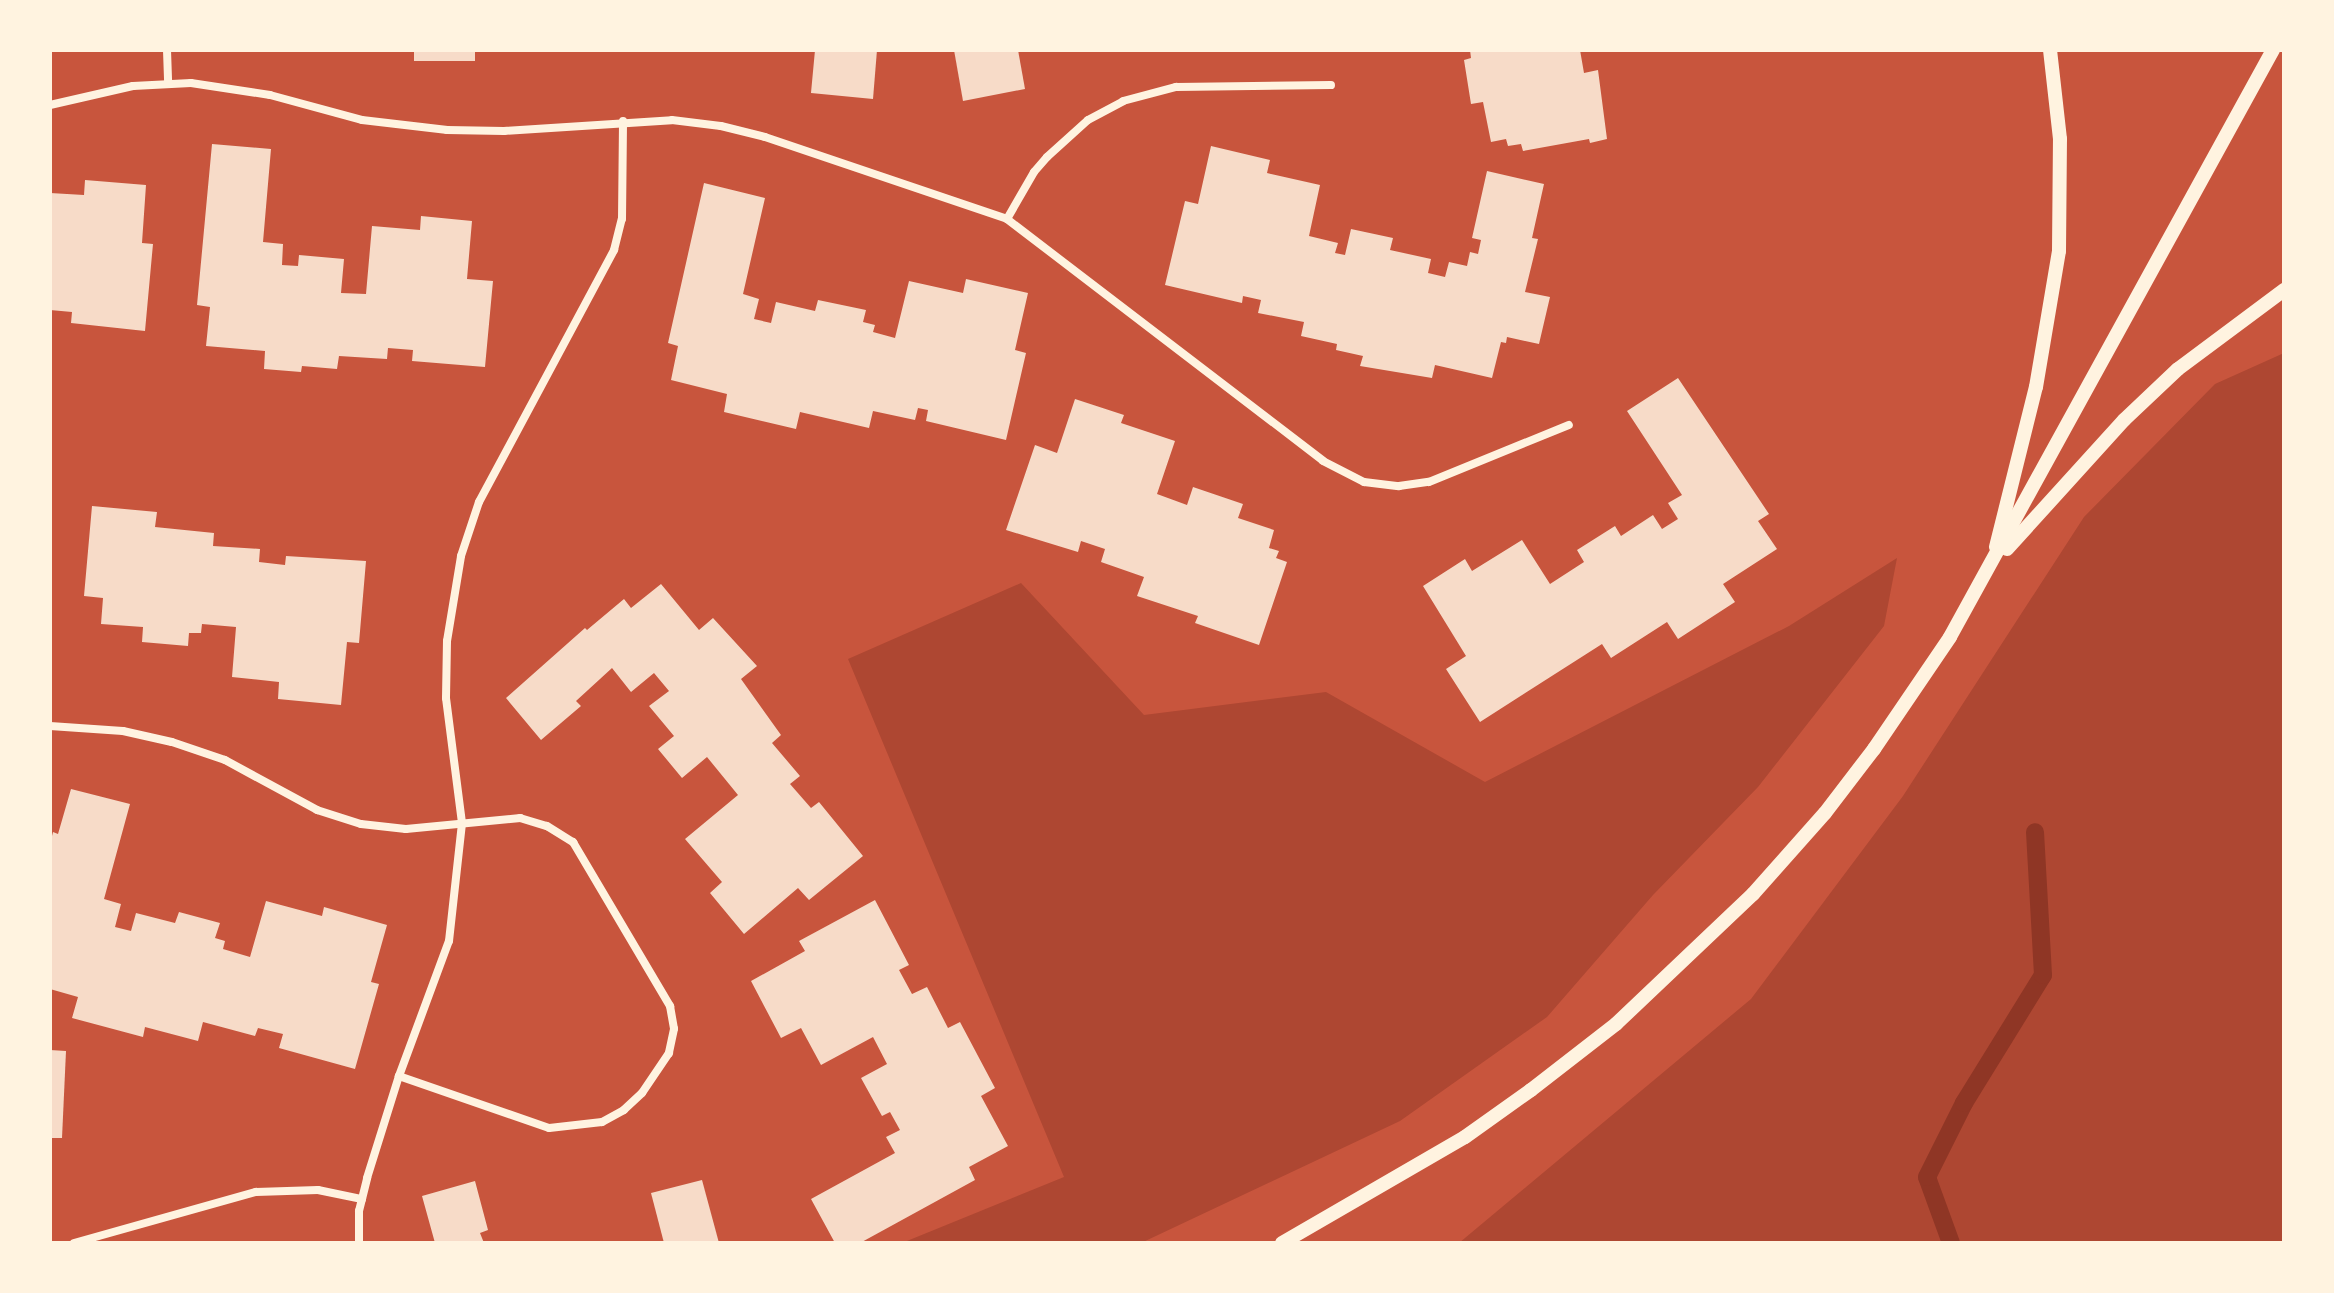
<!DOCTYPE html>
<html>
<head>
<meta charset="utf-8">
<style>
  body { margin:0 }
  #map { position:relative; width:2334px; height:1293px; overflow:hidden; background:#c8553d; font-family:"Public Sans",sans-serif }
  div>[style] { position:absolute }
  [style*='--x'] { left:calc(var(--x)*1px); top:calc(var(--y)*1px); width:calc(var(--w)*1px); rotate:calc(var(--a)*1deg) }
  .green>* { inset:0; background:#ae4732 }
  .stream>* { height:18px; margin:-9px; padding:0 9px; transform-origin:9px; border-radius:9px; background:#8f3625 }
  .building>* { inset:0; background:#f7dbc8 }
  .minor>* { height:8px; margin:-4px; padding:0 4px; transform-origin:4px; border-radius:4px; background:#fff3e0 }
  .tertiary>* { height:14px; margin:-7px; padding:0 7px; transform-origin:7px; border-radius:7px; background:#fff3e0 }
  span { translate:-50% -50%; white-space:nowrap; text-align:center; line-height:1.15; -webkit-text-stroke:7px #fff3e0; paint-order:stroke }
  .frame { position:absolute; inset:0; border:52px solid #fff3e0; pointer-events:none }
</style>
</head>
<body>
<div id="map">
  <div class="green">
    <i style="clip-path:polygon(2284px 353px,2284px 1243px,1459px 1243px,1751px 999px,1903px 796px,2084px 517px,2215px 384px)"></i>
    <i style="clip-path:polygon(1897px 558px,1884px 626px,1758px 787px,1653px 895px,1547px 1017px,1400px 1121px,1141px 1243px,902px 1243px,1064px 1177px,848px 659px,1021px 583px,1144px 715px,1326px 692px,1485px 782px,1789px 626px)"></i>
  </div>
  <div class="stream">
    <i style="--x:1951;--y:1243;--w:70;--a:-110"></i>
    <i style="--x:1927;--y:1177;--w:83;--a:-63.4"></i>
    <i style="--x:1964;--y:1103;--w:150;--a:-58.3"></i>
    <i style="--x:2043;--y:975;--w:143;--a:-93.2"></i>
  </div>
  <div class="building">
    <i style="clip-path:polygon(414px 50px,475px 50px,475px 61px,414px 61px)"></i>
    <i style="clip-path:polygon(815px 50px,877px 50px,873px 99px,811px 93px)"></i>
    <i style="clip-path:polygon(954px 50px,1018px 50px,1025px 89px,963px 101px)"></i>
    <i style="clip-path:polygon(1470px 50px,1580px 50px,1584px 73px,1598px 70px,1607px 139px,1590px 143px,1589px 139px,1523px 151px,1521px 144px,1508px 146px,1506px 139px,1491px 142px,1483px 102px,1471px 104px,1464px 60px,1471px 58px)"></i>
    <i style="clip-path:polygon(212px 144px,271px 149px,263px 242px,283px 244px,282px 265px,298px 266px,299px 255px,344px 259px,341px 293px,366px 294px,372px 226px,420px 230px,421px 216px,472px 221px,467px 279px,493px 281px,485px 367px,412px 361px,413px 350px,388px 348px,387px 359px,339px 356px,337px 369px,302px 366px,301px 372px,264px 369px,265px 351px,206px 346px,210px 307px,197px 305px)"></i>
    <i style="clip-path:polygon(1211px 146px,1270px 160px,1267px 173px,1320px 185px,1309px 236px,1338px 243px,1335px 253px,1345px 255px,1351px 229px,1393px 238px,1390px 250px,1431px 259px,1428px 273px,1445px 277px,1449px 262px,1467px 266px,1470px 252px,1478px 254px,1481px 240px,1472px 238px,1487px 171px,1544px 184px,1532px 238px,1538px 239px,1525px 292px,1550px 297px,1539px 344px,1507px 337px,1506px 343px,1501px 342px,1492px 378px,1435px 365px,1432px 378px,1360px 366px,1363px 356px,1336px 350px,1337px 344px,1301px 336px,1304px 322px,1258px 313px,1261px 300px,1243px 296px,1242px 303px,1165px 285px,1185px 201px,1198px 204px)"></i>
    <i style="clip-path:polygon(85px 180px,146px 185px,142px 243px,153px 244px,145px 331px,71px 323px,72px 312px,50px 310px,50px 193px,84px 195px)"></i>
    <i style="clip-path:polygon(704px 183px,765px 198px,743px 294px,759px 299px,754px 319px,771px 323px,776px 302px,815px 311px,818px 300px,866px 310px,863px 322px,875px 325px,873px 332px,895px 338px,909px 281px,963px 293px,966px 279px,1028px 293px,1015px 350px,1026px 353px,1006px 440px,926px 421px,928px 410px,918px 408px,915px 420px,873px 411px,869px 428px,800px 412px,796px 429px,724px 412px,727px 394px,671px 380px,678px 346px,668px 343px)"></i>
    <i style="clip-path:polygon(1678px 378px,1769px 514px,1758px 521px,1777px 549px,1723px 584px,1735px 602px,1678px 639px,1667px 622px,1611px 658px,1602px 644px,1480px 722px,1446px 669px,1466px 656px,1423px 586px,1465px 559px,1472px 571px,1522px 540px,1550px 584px,1584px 562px,1577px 550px,1615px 526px,1621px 536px,1653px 515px,1662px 529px,1678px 519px,1668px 503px,1682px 495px,1627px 411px)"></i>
    <i style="clip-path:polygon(1075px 399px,1124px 415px,1121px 423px,1175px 441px,1157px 494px,1187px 505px,1193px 487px,1243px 504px,1238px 518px,1274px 530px,1269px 548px,1279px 551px,1276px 558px,1287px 562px,1259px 645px,1195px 623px,1198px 616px,1137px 596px,1144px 577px,1101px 562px,1105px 549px,1081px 541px,1078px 552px,1006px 530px,1035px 445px,1057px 453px)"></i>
    <i style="clip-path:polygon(92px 506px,157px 512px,155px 527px,214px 533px,213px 546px,260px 549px,259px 562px,285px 565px,286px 556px,366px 561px,359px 643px,347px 642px,341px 705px,278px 699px,279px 682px,232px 677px,236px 627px,202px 624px,201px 633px,189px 633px,188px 646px,142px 642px,143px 627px,101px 624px,103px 598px,84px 596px)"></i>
    <i style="clip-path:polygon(661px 584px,699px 630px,713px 618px,757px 666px,741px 679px,781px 735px,772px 743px,800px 776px,790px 784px,811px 808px,819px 802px,863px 856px,809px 900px,798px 888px,744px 934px,710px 893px,722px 882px,685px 839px,738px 795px,707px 757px,682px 778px,658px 749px,674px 736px,649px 706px,669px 691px,654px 673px,631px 692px,612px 668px,576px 701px,581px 706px,541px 740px,506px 698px,585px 628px,587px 630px,624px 599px,631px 608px)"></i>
    <i style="clip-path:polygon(71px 789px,130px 804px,104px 899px,121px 904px,115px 927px,131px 931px,136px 913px,175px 923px,179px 912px,220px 923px,215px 938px,225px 941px,223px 949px,250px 957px,266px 901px,322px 916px,324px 907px,387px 925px,371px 982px,379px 984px,355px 1069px,279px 1048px,283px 1034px,258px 1028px,255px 1036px,203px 1022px,198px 1041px,145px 1027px,143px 1037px,72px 1018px,78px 997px,50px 989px,50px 844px,53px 832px,58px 834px)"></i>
    <i style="clip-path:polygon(875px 900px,909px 965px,899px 970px,912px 994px,927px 987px,948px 1028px,960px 1022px,995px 1088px,981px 1096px,1008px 1146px,969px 1167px,975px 1180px,860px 1243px,835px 1243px,811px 1199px,895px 1153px,886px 1137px,900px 1130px,890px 1112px,882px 1116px,861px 1078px,887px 1064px,873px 1037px,821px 1065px,801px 1028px,781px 1038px,751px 981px,805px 951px,799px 941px)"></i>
    <i style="clip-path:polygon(50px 1050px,66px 1051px,62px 1138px,50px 1138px)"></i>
    <i style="clip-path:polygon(702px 1180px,719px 1243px,664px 1243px,651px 1193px)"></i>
    <i style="clip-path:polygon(475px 1181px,488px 1230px,480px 1233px,484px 1243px,435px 1243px,422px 1196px)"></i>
  </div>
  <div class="minor">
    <i style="--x:167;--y:50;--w:33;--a:88"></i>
    <i style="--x:50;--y:105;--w:85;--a:-12.9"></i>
    <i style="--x:133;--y:86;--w:58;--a:-3"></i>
    <i style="--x:191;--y:83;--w:80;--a:8.6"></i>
    <i style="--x:270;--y:95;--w:95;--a:15.2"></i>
    <i style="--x:362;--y:120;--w:86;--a:6.7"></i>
    <i style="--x:447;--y:130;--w:57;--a:1"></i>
    <i style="--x:504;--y:131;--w:168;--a:-3.7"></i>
    <i style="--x:672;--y:120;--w:49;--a:7"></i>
    <i style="--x:721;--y:126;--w:45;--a:14"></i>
    <i style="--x:765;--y:137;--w:256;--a:18.7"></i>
    <i style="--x:1007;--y:219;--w:398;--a:37.4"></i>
    <i style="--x:1323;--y:461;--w:46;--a:27.1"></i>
    <i style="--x:1364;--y:482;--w:35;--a:7"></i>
    <i style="--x:1399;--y:486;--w:30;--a:-8"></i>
    <i style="--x:1429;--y:482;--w:151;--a:-22.2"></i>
    <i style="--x:1007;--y:219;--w:54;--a:-60.1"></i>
    <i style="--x:1034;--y:172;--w:20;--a:-49"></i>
    <i style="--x:1047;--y:157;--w:55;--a:-42.1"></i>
    <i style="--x:1088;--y:120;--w:40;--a:-28"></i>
    <i style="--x:1123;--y:101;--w:55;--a:-14.8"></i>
    <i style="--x:1176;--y:87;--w:155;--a:-0.7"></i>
    <i style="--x:50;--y:726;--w:73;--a:3.9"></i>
    <i style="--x:123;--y:731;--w:50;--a:12.7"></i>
    <i style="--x:172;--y:742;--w:56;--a:18.8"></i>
    <i style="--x:225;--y:760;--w:105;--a:28.5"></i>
    <i style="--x:317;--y:810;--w:46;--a:17.7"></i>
    <i style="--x:361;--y:824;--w:45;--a:6.3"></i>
    <i style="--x:406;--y:829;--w:115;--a:-5.5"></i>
    <i style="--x:520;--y:818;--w:28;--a:17"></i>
    <i style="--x:547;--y:826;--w:31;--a:32"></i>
    <i style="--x:573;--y:842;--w:191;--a:59.4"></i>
    <i style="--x:670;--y:1006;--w:23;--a:80"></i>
    <i style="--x:674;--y:1029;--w:25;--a:102"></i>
    <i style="--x:669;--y:1053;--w:48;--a:124"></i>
    <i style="--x:642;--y:1093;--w:25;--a:137"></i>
    <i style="--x:624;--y:1110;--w:25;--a:151"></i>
    <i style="--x:602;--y:1122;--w:53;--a:173.5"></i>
    <i style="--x:549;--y:1128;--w:159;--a:-160.9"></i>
    <i style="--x:74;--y:1243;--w:189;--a:-15.7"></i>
    <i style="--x:256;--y:1192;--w:62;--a:-1.8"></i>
    <i style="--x:318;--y:1190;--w:45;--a:11.6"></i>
    <i style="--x:359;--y:1243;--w:32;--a:-90"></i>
    <i style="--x:359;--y:1211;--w:34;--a:-76"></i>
    <i style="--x:367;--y:1178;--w:107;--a:-72.6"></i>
    <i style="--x:399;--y:1076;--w:144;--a:-69.7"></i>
    <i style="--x:449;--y:941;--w:119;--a:-83.7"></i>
    <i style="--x:462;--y:823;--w:126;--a:-97.3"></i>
    <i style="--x:446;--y:698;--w:57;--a:-89"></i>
    <i style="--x:447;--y:641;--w:86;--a:-80.6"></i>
    <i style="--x:461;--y:556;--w:57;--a:-71.6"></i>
    <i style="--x:479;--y:502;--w:286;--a:-61.8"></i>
    <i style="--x:614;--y:250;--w:32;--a:-76"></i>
    <i style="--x:622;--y:219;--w:98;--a:-89.4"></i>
  </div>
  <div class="tertiary">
    <i style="--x:1996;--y:547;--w:165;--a:-76"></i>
    <i style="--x:2036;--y:387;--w:138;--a:-80.4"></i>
    <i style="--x:2059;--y:251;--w:112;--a:-89.5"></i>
    <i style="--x:2060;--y:139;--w:90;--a:-96.4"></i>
    <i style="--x:2007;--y:549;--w:174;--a:-47.8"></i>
    <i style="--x:2124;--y:420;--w:74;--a:-43.4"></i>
    <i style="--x:2178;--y:369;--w:132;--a:-36.7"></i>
    <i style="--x:1282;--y:1243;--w:211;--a:-30.1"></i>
    <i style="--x:1465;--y:1137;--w:81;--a:-35.5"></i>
    <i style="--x:1531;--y:1090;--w:108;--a:-37.8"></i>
    <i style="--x:1616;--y:1024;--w:189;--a:-43.5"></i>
    <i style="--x:1753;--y:894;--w:108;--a:-48.4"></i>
    <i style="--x:1825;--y:813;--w:81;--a:-52.6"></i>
    <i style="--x:1874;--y:749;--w:135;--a:-55.8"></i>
    <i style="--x:1950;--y:637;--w:670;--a:-61.18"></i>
  </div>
  <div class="frame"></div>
</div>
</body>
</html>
